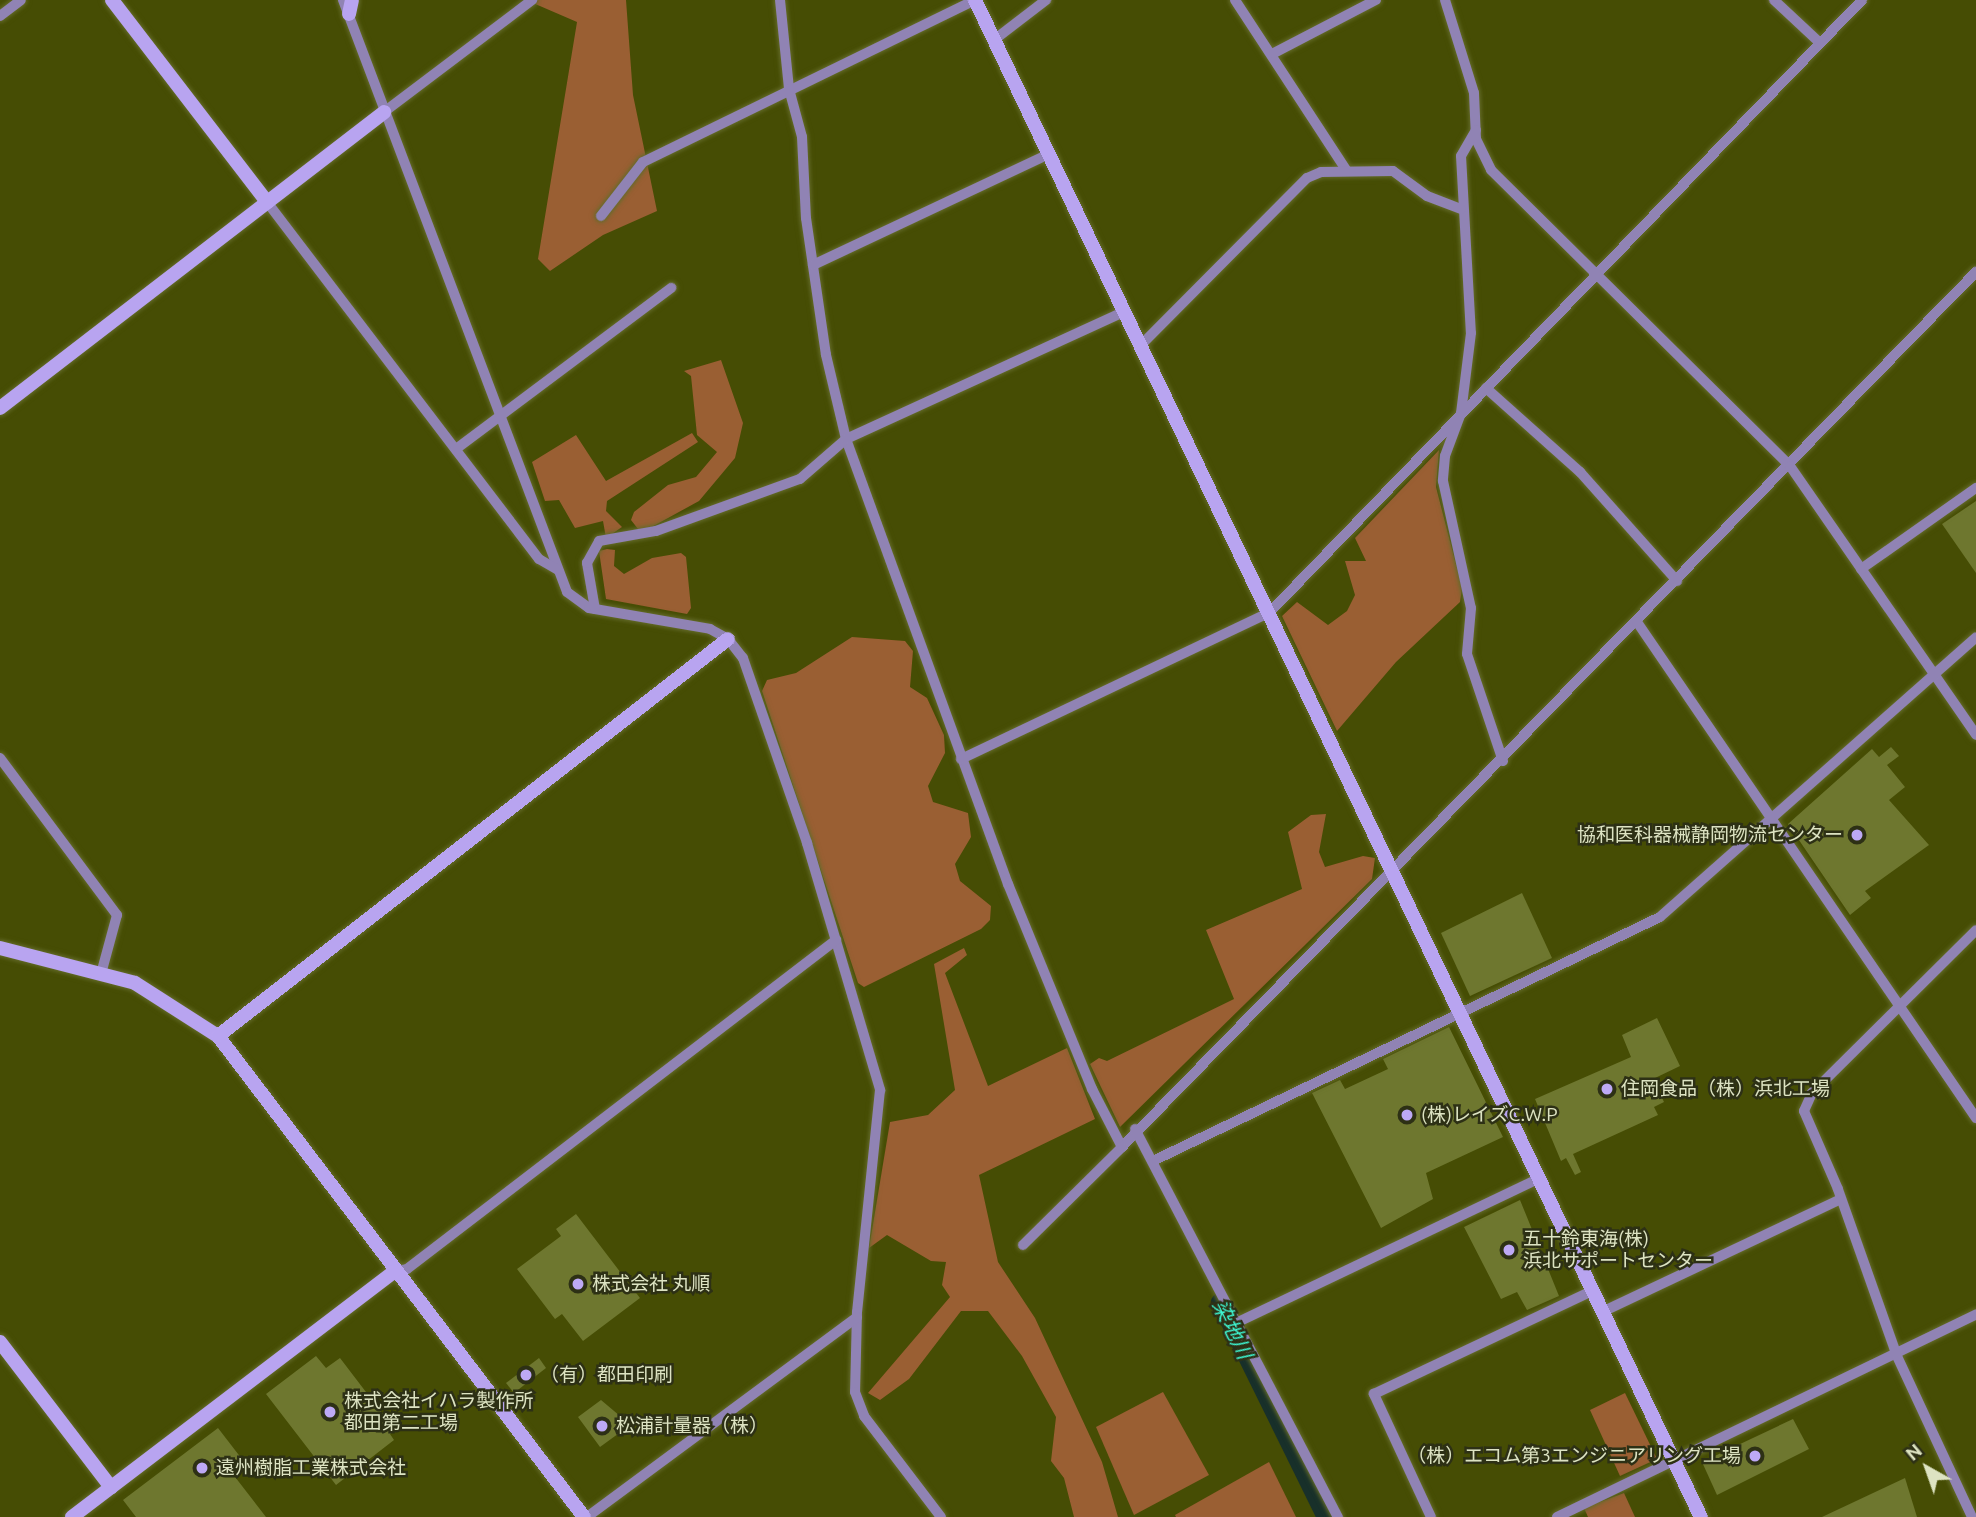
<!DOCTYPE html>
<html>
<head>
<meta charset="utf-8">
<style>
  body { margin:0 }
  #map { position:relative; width:1976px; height:1517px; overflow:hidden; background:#464d04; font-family:Ubuntu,"Noto Sans JP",sans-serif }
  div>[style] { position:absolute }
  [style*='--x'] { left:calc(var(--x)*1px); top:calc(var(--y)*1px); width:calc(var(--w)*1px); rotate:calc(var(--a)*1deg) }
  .green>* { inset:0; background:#9a5f33 }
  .river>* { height:18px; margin:-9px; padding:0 9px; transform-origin:9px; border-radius:9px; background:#18302a }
  .building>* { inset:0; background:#6e772f }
  .roads { filter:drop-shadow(0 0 2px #646b2a) drop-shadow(0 0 2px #646b2a) }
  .street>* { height:10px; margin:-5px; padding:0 5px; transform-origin:5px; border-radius:5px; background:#9083b4 }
  .secondary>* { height:14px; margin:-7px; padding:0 7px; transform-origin:7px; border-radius:7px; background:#b8a4f0 }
  .dots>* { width:19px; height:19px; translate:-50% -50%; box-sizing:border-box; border:4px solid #2d3015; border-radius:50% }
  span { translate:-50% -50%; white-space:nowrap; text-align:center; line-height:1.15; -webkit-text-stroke:5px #2d3015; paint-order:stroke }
  .poi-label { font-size:19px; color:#dde3c2 }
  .right { translate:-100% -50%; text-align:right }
  .left { translate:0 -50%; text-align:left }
  .water-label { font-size:21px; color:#3ef8d4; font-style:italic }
  .north { position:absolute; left:1892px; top:1433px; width:70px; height:70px; -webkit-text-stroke:5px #2d3015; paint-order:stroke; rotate:320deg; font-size:19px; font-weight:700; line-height:28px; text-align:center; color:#dde3c2 }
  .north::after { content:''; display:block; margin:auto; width:24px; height:32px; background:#dde3c2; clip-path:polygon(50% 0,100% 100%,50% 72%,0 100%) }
</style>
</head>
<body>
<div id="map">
  <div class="green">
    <i style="clip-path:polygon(526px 0,626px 0,633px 95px,657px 211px,603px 235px,550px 271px,538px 259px,577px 22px)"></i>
    <i style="clip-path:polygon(721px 360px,743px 423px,735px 458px,699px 501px,648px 529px,638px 529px,631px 520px,634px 512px,668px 485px,696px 477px,717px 452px,697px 435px,691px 376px,684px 371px)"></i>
    <i style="clip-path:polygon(692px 433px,698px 442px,607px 501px,606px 511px,622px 527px,606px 538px,603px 521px,575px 528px,559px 500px,545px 501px,532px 462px,576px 435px,606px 481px)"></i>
    <i style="clip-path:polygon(1439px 450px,1436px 487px,1462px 588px,1460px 602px,1396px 662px,1337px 731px,1282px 616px,1297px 602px,1328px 625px,1347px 611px,1355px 595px,1345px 561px,1366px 561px,1355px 538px)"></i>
    <i style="clip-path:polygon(607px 549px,615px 550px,614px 566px,624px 574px,652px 558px,681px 553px,686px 557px,691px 608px,687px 614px,606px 599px,599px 551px)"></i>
    <i style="clip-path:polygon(852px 637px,905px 641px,913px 651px,910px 687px,927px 698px,944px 735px,945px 753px,928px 786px,933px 802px,968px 813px,971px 837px,955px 864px,960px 881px,991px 906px,990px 920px,981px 929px,864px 987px,858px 983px,762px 691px,767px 680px,796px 673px)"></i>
    <i style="clip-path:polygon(1326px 814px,1319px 852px,1325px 867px,1363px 856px,1375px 858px,1372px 879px,1120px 1127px,1090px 1064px,1099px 1058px,1107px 1061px,1234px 999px,1206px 930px,1302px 889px,1288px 832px,1311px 815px)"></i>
    <i style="clip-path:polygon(964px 948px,967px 955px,945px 973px,988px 1086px,1067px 1048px,1095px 1119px,979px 1175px,998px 1262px,1035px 1318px,1102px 1462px,1118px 1517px,1074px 1517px,1064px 1478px,1051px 1461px,1056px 1417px,1022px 1356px,988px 1311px,961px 1311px,909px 1379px,880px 1400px,868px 1393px,950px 1297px,942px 1285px,946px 1262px,931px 1261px,887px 1235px,869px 1248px,890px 1122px,928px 1115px,955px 1090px,934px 964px)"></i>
    <i style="clip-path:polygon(1163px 1392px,1209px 1475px,1134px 1515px,1096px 1427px)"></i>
    <i style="clip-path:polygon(1625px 1393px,1657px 1459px,1620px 1476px,1590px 1410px)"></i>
    <i style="clip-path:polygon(1269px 1462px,1296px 1517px,1176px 1517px,1175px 1515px)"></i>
    <i style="clip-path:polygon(1624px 1493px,1635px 1517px,1588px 1517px,1584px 1508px)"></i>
  </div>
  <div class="river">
    <i style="--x:1220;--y:1302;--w:240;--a:63.8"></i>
  </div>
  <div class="building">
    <i style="clip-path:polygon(1976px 501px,1976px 573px,1942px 524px)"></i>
    <i style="clip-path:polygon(1891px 747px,1899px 756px,1887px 765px,1905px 787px,1889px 800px,1929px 845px,1865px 891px,1871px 898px,1850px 915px,1788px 824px,1872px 749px,1879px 757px)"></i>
    <i style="clip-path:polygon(1522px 893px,1552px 958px,1470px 996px,1441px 933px)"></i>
    <i style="clip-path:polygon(1657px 1018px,1680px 1066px,1653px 1079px,1664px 1102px,1654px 1107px,1658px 1115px,1573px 1154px,1581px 1172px,1575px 1175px,1566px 1158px,1561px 1161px,1535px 1099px,1631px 1057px,1622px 1035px)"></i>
    <i style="clip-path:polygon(1449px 1027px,1503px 1137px,1426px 1173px,1433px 1199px,1381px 1228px,1312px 1093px,1340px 1080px,1345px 1089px,1388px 1069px,1383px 1059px)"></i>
    <i style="clip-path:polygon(1520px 1200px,1559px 1296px,1527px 1310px,1517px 1292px,1501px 1299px,1464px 1227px)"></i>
    <i style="clip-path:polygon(576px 1214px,640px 1298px,583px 1341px,562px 1314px,555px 1319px,517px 1269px,561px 1236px,556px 1229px)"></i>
    <i style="clip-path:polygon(316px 1356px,326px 1368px,340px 1358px,395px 1430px,390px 1434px,394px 1440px,336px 1485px,266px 1394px)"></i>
    <i style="clip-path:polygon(539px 1358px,546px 1368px,514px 1393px,506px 1383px)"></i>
    <i style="clip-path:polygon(601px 1400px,620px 1416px,615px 1421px,622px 1431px,600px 1447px,578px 1417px)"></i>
    <i style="clip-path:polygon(1793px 1419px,1809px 1449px,1717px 1495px,1702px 1462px)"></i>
    <i style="clip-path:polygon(218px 1428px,245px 1463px,232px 1473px,266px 1517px,136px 1517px,123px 1500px)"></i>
    <i style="clip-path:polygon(1905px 1478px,1917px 1517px,1822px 1517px)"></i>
  </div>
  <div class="roads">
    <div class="street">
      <i style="--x:343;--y:0;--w:633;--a:69.27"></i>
      <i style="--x:567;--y:592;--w:27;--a:36"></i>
      <i style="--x:589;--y:608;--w:123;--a:9.8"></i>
      <i style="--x:710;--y:629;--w:21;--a:29"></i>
      <i style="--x:728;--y:639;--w:24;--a:52"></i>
      <i style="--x:743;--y:658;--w:196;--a:70.9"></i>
      <i style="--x:807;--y:843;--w:258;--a:73.5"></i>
      <i style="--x:880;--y:1090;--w:223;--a:95.9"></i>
      <i style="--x:857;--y:1312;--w:80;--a:91.4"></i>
      <i style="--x:855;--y:1392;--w:26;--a:69"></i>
      <i style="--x:864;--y:1416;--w:127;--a:52.7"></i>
      <i style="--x:780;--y:0;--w:89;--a:84.2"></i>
      <i style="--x:789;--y:89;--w:50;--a:74.8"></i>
      <i style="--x:802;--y:137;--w:81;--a:87.2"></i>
      <i style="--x:806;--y:218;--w:138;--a:81.7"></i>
      <i style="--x:826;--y:355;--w:86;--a:76.6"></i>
      <i style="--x:846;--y:439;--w:474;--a:70"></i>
      <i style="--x:1008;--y:884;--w:222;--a:67.7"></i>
      <i style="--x:1092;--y:1089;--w:65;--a:62.7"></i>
      <i style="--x:1122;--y:1147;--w:1223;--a:-45.7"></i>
      <i style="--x:1235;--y:0;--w:204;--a:56.8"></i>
      <i style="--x:1445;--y:0;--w:97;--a:72.7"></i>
      <i style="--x:1474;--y:93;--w:46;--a:87.5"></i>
      <i style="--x:1476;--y:139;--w:34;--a:64"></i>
      <i style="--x:1491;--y:170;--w:421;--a:44.7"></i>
      <i style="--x:1790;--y:466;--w:327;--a:55.3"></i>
      <i style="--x:1774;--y:0;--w:63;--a:43.1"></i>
      <i style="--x:0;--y:16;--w:26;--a:-37"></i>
      <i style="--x:994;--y:40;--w:66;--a:-37.6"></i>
      <i style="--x:1274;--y:53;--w:115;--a:-27.5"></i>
      <i style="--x:384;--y:112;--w:186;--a:-37.1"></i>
      <i style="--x:1476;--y:130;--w:30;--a:120"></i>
      <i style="--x:1461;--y:156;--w:177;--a:86.8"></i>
      <i style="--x:1471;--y:333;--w:81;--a:97.1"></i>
      <i style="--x:1461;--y:413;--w:46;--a:110.4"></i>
      <i style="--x:1445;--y:456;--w:25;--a:95"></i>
      <i style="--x:1443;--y:481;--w:130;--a:77.6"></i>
      <i style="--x:1471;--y:608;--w:46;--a:95"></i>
      <i style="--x:1467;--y:654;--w:113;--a:71.4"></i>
      <i style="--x:267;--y:202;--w:449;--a:52.7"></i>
      <i style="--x:539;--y:559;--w:22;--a:30"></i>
      <i style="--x:601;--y:216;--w:68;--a:-52.1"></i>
      <i style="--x:643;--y:162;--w:369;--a:-26"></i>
      <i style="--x:813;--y:265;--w:261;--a:-25.2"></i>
      <i style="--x:1142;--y:344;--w:234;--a:-45.2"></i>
      <i style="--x:1307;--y:178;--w:15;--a:-23"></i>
      <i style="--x:1321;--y:172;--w:72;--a:-0.8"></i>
      <i style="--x:1393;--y:171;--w:42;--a:36.3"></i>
      <i style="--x:1427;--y:196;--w:36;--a:21"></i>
      <i style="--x:1486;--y:388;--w:126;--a:41.8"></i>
      <i style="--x:1580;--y:472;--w:146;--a:48.3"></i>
      <i style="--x:456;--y:449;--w:269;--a:-36.8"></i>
      <i style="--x:1861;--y:569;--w:141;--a:-35.2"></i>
      <i style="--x:595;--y:609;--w:47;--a:-99.9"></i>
      <i style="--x:587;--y:563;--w:25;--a:-61"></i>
      <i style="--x:599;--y:541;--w:58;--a:-10"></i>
      <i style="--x:656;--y:531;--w:153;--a:-19.9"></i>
      <i style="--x:800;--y:479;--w:61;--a:-41"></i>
      <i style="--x:846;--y:439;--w:307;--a:-24.6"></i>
      <i style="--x:1637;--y:622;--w:601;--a:55.65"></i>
      <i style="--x:0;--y:758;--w:196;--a:53.3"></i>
      <i style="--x:117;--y:915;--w:61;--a:105.2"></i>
      <i style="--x:961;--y:759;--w:341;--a:-25.4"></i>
      <i style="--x:1269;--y:613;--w:853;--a:-45.95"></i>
      <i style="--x:1135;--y:1129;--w:438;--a:62.4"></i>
      <i style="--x:1155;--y:1160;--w:560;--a:-25.7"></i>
      <i style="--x:1660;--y:917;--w:422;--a:-41.5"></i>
      <i style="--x:1023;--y:1245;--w:139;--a:-44.7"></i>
      <i style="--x:395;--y:1271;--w:12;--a:-9"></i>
      <i style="--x:407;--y:1269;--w:541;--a:-37.48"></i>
      <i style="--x:1602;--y:1312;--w:264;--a:-25.3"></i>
      <i style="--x:1240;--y:1321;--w:332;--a:-25.5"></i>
      <i style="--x:587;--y:1517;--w:336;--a:-36.5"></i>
      <i style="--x:1431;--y:1517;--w:136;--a:-114.9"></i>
      <i style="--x:1374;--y:1394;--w:241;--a:-25.3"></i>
      <i style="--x:1557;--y:1517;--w:466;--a:-25.8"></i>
      <i style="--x:1972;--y:1517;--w:178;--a:-115"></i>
      <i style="--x:1897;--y:1356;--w:177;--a:-109.5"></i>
      <i style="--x:1838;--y:1189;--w:85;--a:-113.6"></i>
      <i style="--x:1804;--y:1111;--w:20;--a:-66"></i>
      <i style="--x:1812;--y:1093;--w:231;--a:-44.8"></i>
    </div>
    <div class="secondary">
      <i style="--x:112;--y:0;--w:255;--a:52.5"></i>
      <i style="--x:975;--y:0;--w:1682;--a:64.43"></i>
      <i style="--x:349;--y:14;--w:14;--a:-78"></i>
      <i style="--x:0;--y:408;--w:485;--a:-37.6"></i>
      <i style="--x:0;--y:948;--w:139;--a:14.5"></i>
      <i style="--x:135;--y:983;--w:98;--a:32.6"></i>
      <i style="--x:218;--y:1036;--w:604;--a:52.73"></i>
      <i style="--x:218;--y:1036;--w:646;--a:-37.9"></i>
      <i style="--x:0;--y:1342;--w:183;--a:52.6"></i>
      <i style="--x:72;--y:1517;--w:406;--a:-37.3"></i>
    </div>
  </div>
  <div class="dots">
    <i style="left:1857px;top:835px;background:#bda9f5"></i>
    <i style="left:1607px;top:1089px;background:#bda9f5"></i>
    <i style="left:1407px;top:1115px;background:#bda9f5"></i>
    <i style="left:1509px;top:1250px;background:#bda9f5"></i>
    <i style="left:578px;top:1284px;background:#bda9f5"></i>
    <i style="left:526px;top:1375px;background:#bda9f5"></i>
    <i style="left:330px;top:1412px;background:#bda9f5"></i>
    <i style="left:602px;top:1426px;background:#bda9f5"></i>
    <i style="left:1755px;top:1456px;background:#bda9f5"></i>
    <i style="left:202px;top:1468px;background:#bda9f5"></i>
  </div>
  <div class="poi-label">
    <span class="right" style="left:1843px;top:835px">協和医科器械静岡物流センター</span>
    <span class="left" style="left:1621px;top:1089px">住岡食品（株）浜北工場</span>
    <span class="left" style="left:1421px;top:1115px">(株)レイズC.W.P</span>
    <span class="left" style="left:1523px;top:1250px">五十鈴東海(株)<br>浜北サポートセンター</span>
    <span class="left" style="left:592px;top:1284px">株式会社 丸順</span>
    <span class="left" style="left:540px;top:1375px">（有）都田印刷</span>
    <span class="left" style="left:344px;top:1412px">株式会社イハラ製作所<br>都田第二工場</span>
    <span class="left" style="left:616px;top:1426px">松浦計量器（株）</span>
    <span class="right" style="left:1741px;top:1456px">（株）エコム第3エンジニアリング工場</span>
    <span class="left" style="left:216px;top:1468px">遠州樹脂工業株式会社</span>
  </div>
  <div class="water-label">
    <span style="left:1233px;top:1329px;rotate:64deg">染地川</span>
  </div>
  <div class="north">N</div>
</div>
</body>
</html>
